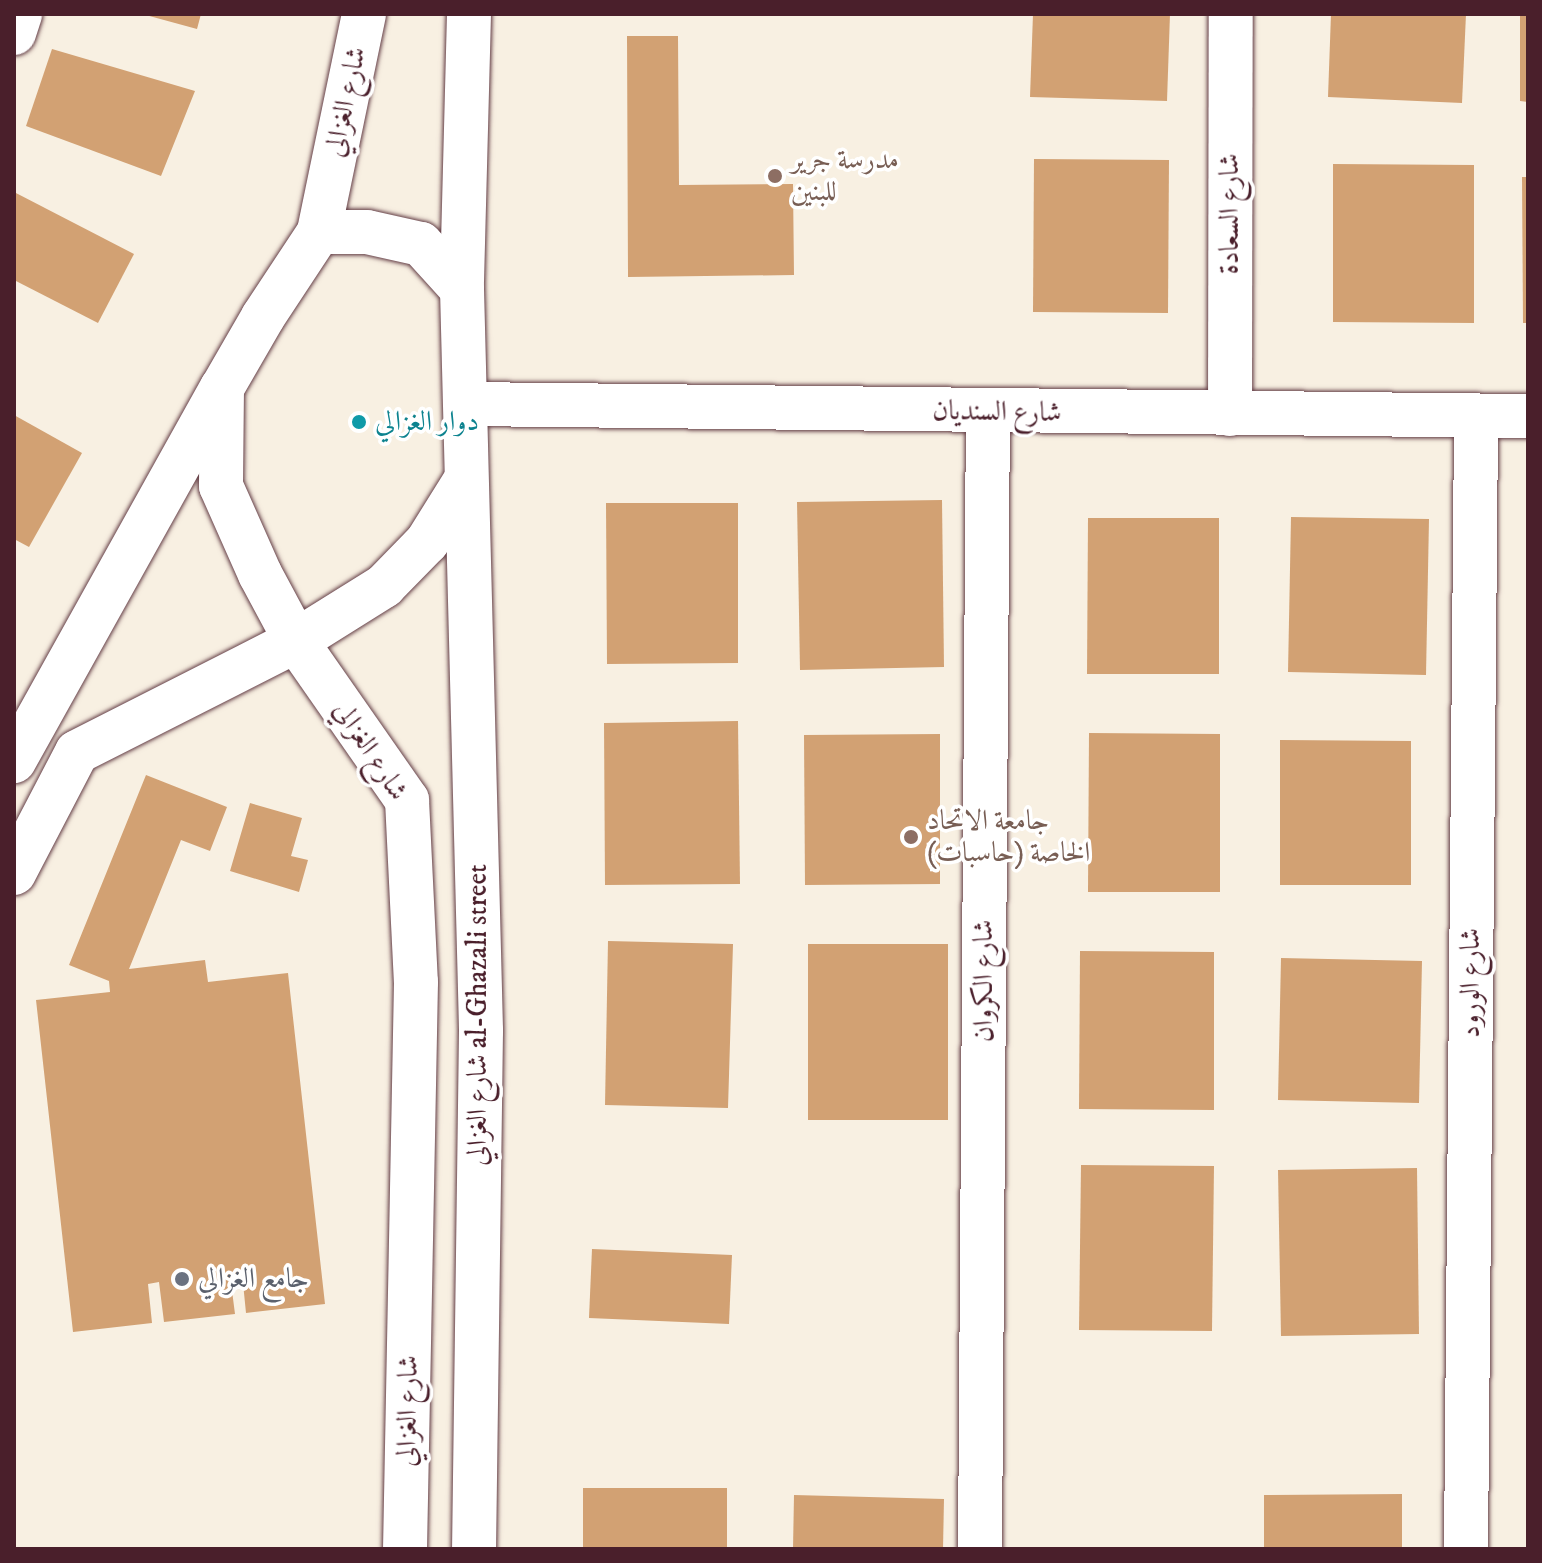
<!DOCTYPE html>
<html>
<head>
<meta charset="utf-8">
<style>
  body { margin:0 }
  #map { position:relative; width:1542px; height:1563px; overflow:hidden; background:#f8f0e2; font-family:"IM FELL DW Pica",Amiri,serif }
  div>[style] { position:absolute }
  [style*='--x'] { left:calc(var(--x)*1px); top:calc(var(--y)*1px); width:calc(var(--w)*1px); rotate:calc(var(--a)*1deg) }
  .building>* { inset:0; background:#d2a173 }
  .roads { filter:drop-shadow(0 0 2px #643e46) drop-shadow(0 0 2px #643e46) }
  .minor>* { height:44px; margin:-22px; padding:0 22px; transform-origin:22px; border-radius:22px; background:#fff }
  .major>* { height:44px; margin:-22px; padding:0 22px; transform-origin:22px; border-radius:22px; background:#fff }
  .dots>* { width:22px; height:22px; translate:-50% -50%; box-sizing:border-box; border:4px solid #fff; border-radius:50% }
  span { translate:-50% -50%; white-space:nowrap; text-align:center; line-height:1.15; -webkit-text-stroke:7px #fff; paint-order:stroke }
  .street-label { font-size:28px; color:#4a1f2b }
  .education-label { font-size:28px; color:#785e54 }
  .left { translate:0 -50%; text-align:left }
  .culture-label { font-size:28px; color:#0d838f }
  .worship-label { font-size:28px; color:#5b616d }
  .frame { position:absolute; inset:0; border:16px solid #4a1f2b; pointer-events:none }
</style>
</head>
<body>
<div id="map">
  <div class="building">
    <i style="clip-path:polygon(142px 14px,201px 14px,197px 29px)"></i>
    <i style="clip-path:polygon(1033px 14px,1170px 14px,1167px 101px,1030px 97px)"></i>
    <i style="clip-path:polygon(1331px 14px,1466px 14px,1462px 103px,1328px 97px)"></i>
    <i style="clip-path:polygon(1520px 14px,1528px 14px,1528px 102px,1520px 101px)"></i>
    <i style="clip-path:polygon(627px 36px,678px 36px,679px 185px,793px 184px,794px 275px,628px 277px)"></i>
    <i style="clip-path:polygon(52px 49px,195px 91px,161px 176px,26px 126px)"></i>
    <i style="clip-path:polygon(1034px 159px,1169px 160px,1168px 313px,1033px 312px)"></i>
    <i style="clip-path:polygon(1333px 164px,1474px 165px,1474px 323px,1333px 322px)"></i>
    <i style="clip-path:polygon(1522px 177px,1528px 177px,1528px 323px,1523px 323px)"></i>
    <i style="clip-path:polygon(14px 192px,134px 254px,98px 323px,14px 280px)"></i>
    <i style="clip-path:polygon(14px 415px,82px 453px,29px 547px,14px 539px)"></i>
    <i style="clip-path:polygon(942px 500px,944px 667px,800px 670px,797px 502px)"></i>
    <i style="clip-path:polygon(606px 503px,738px 503px,738px 663px,607px 664px)"></i>
    <i style="clip-path:polygon(1291px 517px,1429px 519px,1426px 675px,1288px 672px)"></i>
    <i style="clip-path:polygon(1088px 518px,1219px 518px,1219px 674px,1087px 674px)"></i>
    <i style="clip-path:polygon(738px 721px,740px 884px,605px 885px,604px 723px)"></i>
    <i style="clip-path:polygon(1089px 733px,1220px 734px,1220px 892px,1088px 892px)"></i>
    <i style="clip-path:polygon(940px 734px,940px 884px,805px 885px,804px 735px)"></i>
    <i style="clip-path:polygon(1280px 740px,1411px 741px,1411px 885px,1280px 885px)"></i>
    <i style="clip-path:polygon(146px 775px,227px 807px,210px 851px,181px 840px,129px 969px,205px 960px,208px 982px,288px 973px,325px 1304px,246px 1313px,242px 1273px,230px 1275px,235px 1314px,164px 1322px,159px 1282px,148px 1284px,152px 1323px,73px 1332px,36px 1000px,110px 992px,109px 981px,69px 965px)"></i>
    <i style="clip-path:polygon(250px 803px,302px 818px,291px 856px,308px 860px,299px 892px,230px 871px)"></i>
    <i style="clip-path:polygon(608px 941px,733px 944px,728px 1108px,605px 1105px)"></i>
    <i style="clip-path:polygon(808px 944px,948px 944px,948px 1120px,808px 1120px)"></i>
    <i style="clip-path:polygon(1080px 951px,1214px 952px,1214px 1110px,1079px 1109px)"></i>
    <i style="clip-path:polygon(1281px 958px,1422px 961px,1419px 1103px,1278px 1100px)"></i>
    <i style="clip-path:polygon(1081px 1165px,1214px 1166px,1212px 1331px,1079px 1330px)"></i>
    <i style="clip-path:polygon(1417px 1168px,1419px 1334px,1281px 1336px,1278px 1170px)"></i>
    <i style="clip-path:polygon(592px 1249px,732px 1255px,729px 1324px,589px 1318px)"></i>
    <i style="clip-path:polygon(583px 1488px,727px 1488px,727px 1549px,583px 1549px)"></i>
    <i style="clip-path:polygon(1402px 1494px,1402px 1549px,1264px 1549px,1264px 1495px)"></i>
    <i style="clip-path:polygon(794px 1495px,944px 1499px,943px 1549px,793px 1549px)"></i>
  </div>
  <div class="roads">
    <div class="minor">
      <i style="--x:14;--y:33;--w:20;--a:-72"></i>
      <i style="--x:319;--y:232;--w:48;--a:0"></i>
      <i style="--x:367;--y:232;--w:55;--a:12.5"></i>
      <i style="--x:421;--y:244;--w:61;--a:47.7"></i>
      <i style="--x:466;--y:404;--w:1062;--a:0.65"></i>
      <i style="--x:1230;--y:414;--w:400;--a:-89.9"></i>
      <i style="--x:14;--y:761;--w:427;--a:-60.9"></i>
      <i style="--x:14;--y:873;--w:136;--a:-62.5"></i>
      <i style="--x:77;--y:752;--w:246;--a:-26.9"></i>
      <i style="--x:296;--y:641;--w:104;--a:-32"></i>
      <i style="--x:384;--y:586;--w:62;--a:-45.7"></i>
      <i style="--x:427;--y:542;--w:72;--a:-58.1"></i>
      <i style="--x:980;--y:1549;--w:1137;--a:-89.6"></i>
      <i style="--x:1466;--y:1549;--w:1133;--a:-89.49"></i>
    </div>
    <div class="major">
      <i style="--x:364;--y:14;--w:223;--a:101.7"></i>
      <i style="--x:319;--y:232;--w:102;--a:123.4"></i>
      <i style="--x:263;--y:317;--w:82;--a:120"></i>
      <i style="--x:222;--y:388;--w:98;--a:90.6"></i>
      <i style="--x:221;--y:486;--w:96;--a:66.1"></i>
      <i style="--x:260;--y:574;--w:76;--a:61.8"></i>
      <i style="--x:296;--y:641;--w:194;--a:55.1"></i>
      <i style="--x:407;--y:800;--w:182;--a:87.2"></i>
      <i style="--x:416;--y:982;--w:567;--a:91.11"></i>
      <i style="--x:469;--y:14;--w:275;--a:91.5"></i>
      <i style="--x:462;--y:289;--w:742;--a:88.53"></i>
      <i style="--x:481;--y:1031;--w:518;--a:90.77"></i>
    </div>
  </div>
  <div class="dots">
    <i style="left:775px;top:176px;background:#8d6e63"></i>
    <i style="left:359px;top:422px;background:#0f9aa8"></i>
    <i style="left:911px;top:837px;background:#8d6e63"></i>
    <i style="left:182px;top:1279px;background:#6b7280"></i>
  </div>
  <div class="street-label">
    <span style="left:346px;top:102px;rotate:-78deg">شارع الغزالي</span>
    <span style="left:1230px;top:214px;rotate:-90deg">شارع السعادة</span>
    <span style="left:997px;top:412px;rotate:1deg">شارع السنديان</span>
    <span style="left:370px;top:751px;rotate:57deg">شارع الغزالي</span>
    <span style="left:984px;top:981px;rotate:-90deg">شارع الكروان</span>
    <span style="left:1471px;top:983px;rotate:-90deg">شارع الورود</span>
    <span style="left:478px;top:1015px;rotate:-90deg">شارع الغزالي al-Ghazali street</span>
    <span style="left:408px;top:1411px;rotate:-89deg">شارع الغزالي</span>
  </div>
  <div class="education-label">
    <span class="left" style="left:791px;top:176px">مدرسة جرير<br>للبنين</span>
    <span class="left" style="left:927px;top:837px">جامعة الاتحاد<br>الخاصة (حاسبات)</span>
  </div>
  <div class="culture-label">
    <span class="left" style="left:375px;top:422px">دوار الغزالي</span>
  </div>
  <div class="worship-label">
    <span class="left" style="left:198px;top:1279px">جامع الغزالي</span>
  </div>
  <div class="frame"></div>
</div>
</body>
</html>
